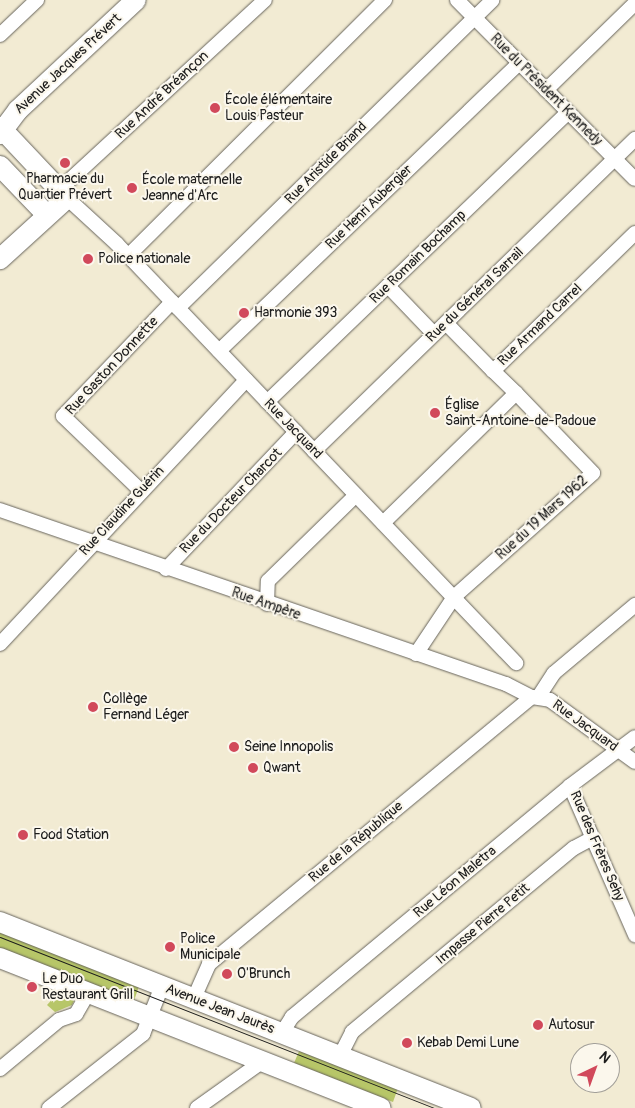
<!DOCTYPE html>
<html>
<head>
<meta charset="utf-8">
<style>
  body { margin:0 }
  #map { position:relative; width:635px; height:1108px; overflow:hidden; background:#f2ebd3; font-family:Pangolin,sans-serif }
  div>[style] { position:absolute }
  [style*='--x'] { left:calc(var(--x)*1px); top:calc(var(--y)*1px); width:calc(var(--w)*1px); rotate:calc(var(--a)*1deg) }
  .green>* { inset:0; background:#b7c668 }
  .roads { filter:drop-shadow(0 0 1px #67645c) drop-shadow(0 0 1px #67645c) }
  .street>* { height:14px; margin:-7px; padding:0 7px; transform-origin:7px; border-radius:7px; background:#fff }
  .secondary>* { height:20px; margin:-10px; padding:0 10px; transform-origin:10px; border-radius:10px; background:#fff }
  .tram>* { height:1px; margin:-0.5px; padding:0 0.5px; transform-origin:0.5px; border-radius:0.5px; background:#1c1c1c }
  .dots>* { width:14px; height:14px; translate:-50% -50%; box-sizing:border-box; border:2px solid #fbf7ec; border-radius:50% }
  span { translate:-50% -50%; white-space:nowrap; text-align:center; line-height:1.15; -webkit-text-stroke:4px #fbf7ec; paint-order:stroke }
  .street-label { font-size:14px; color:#1c1c1c }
  .poi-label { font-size:14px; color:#1c1c1c }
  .left { translate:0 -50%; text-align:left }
  .north { position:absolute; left:570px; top:1043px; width:50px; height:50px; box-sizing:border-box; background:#fbf7ec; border:1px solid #a29f99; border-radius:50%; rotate:42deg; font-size:14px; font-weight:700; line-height:20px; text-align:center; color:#1c1c1c }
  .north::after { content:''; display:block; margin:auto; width:18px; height:22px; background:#d1495b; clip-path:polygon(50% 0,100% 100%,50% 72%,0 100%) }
</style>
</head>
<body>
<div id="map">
  <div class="green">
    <i style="clip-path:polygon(0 925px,141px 981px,132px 1006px,0 953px)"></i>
    <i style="clip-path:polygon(57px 994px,74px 1001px,72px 1005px,55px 1012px,47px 1005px)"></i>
    <i style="clip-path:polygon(300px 1049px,398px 1088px,393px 1102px,294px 1063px)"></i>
  </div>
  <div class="roads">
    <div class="street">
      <i style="--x:457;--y:0;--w:252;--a:45.2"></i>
      <i style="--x:0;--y:35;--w:51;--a:-43.4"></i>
      <i style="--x:546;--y:90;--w:124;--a:-44.3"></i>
      <i style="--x:59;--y:190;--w:280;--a:-42.7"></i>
      <i style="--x:67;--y:198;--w:68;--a:42.6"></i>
      <i style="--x:117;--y:244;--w:579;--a:46.4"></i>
      <i style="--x:128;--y:256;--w:363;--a:-44.9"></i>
      <i style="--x:388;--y:286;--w:66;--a:46.2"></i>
      <i style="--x:178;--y:308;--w:440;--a:-44.4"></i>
      <i style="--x:446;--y:323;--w:67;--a:45.6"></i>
      <i style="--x:219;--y:351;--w:416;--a:-43.8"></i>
      <i style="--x:267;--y:402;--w:418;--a:-43.9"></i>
      <i style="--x:314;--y:451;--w:448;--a:-44.2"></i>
      <i style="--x:141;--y:491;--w:108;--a:-136.1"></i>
      <i style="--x:63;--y:416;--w:158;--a:-46.3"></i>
      <i style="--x:0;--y:510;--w:535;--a:18.98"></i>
      <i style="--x:506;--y:684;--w:29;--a:27"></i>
      <i style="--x:383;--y:523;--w:186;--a:-44.3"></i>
      <i style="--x:516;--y:393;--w:32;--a:-136"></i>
      <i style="--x:493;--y:371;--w:198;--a:-44.2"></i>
      <i style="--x:166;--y:569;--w:189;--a:-46.5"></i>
      <i style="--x:267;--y:604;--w:23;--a:-88"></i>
      <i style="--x:268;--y:581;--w:123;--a:-44.3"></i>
      <i style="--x:0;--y:644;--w:361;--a:-47"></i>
      <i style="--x:416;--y:654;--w:69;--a:-56.3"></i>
      <i style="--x:454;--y:597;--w:186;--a:-41.7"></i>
      <i style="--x:593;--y:473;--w:111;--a:-133.9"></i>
      <i style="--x:539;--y:696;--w:27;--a:-57"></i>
      <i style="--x:554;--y:673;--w:106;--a:-40"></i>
      <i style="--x:532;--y:697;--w:18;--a:9"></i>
      <i style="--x:550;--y:700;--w:105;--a:36.1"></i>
      <i style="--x:570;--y:786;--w:163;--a:66.4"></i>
      <i style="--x:194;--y:998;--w:37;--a:-66"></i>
      <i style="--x:209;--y:964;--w:419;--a:-39.6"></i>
      <i style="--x:282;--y:1033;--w:19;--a:-58"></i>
      <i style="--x:292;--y:1017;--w:361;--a:-39.7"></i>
      <i style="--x:570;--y:786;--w:81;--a:-37"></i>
      <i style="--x:340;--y:1056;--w:27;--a:-63"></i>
      <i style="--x:352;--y:1032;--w:288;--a:-39.7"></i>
      <i style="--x:574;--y:848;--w:21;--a:-28"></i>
      <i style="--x:0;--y:1069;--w:77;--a:-39.7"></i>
      <i style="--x:59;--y:1020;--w:18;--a:-19"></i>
      <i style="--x:76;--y:1014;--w:24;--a:-60"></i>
      <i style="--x:49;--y:1108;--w:120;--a:-38.2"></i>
      <i style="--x:143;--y:1034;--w:52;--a:-68.4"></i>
      <i style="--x:197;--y:1108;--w:81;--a:-35.5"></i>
    </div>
    <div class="secondary">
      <i style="--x:0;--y:127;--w:98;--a:46.7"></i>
      <i style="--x:67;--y:198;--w:91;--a:137.7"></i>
      <i style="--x:0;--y:134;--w:30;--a:-53"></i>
      <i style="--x:18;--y:110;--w:161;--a:-43"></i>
      <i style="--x:0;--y:166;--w:68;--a:46.2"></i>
      <i style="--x:0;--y:922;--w:506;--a:21.55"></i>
      <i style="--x:0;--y:958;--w:409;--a:21.5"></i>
    </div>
  </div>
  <div class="tram">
    <i style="--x:0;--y:937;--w:467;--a:21.5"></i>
  </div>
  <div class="dots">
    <i style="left:215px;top:108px;background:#d1495b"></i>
    <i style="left:65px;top:163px;background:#d1495b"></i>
    <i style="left:132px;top:188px;background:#d1495b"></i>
    <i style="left:88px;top:259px;background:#d1495b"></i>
    <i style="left:244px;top:313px;background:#d1495b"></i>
    <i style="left:435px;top:413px;background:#d1495b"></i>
    <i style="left:93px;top:707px;background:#d1495b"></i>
    <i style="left:234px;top:747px;background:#d1495b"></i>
    <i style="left:253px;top:768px;background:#d1495b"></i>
    <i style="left:23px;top:835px;background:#d1495b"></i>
    <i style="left:170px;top:947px;background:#d1495b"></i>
    <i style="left:227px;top:974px;background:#d1495b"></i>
    <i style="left:32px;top:987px;background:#d1495b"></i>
    <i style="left:538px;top:1025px;background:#d1495b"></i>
    <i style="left:407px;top:1043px;background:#d1495b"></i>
  </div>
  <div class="street-label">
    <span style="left:68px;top:64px;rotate:-43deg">Avenue Jacques Prévert</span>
    <span style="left:546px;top:90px;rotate:45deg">Rue du Président Kennedy</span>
    <span style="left:162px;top:95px;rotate:-43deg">Rue André Bréançon</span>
    <span style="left:326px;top:163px;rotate:-45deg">Rue Aristide Briand</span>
    <span style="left:369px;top:207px;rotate:-44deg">Rue Henri Aubergier</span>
    <span style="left:418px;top:257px;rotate:-44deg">Rue Romain Bochamp</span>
    <span style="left:475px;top:295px;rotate:-44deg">Rue du Général Sarrail</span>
    <span style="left:540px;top:325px;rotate:-44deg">Rue Armand Carrel</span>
    <span style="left:112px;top:366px;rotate:-47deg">Rue Gaston Donnette</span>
    <span style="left:293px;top:429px;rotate:46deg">Rue Jacquard</span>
    <span style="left:231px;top:501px;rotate:-46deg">Rue du Docteur Charcot</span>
    <span style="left:122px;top:511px;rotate:-47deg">Rue Claudine Guérin</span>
    <span style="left:542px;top:518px;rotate:-42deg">Rue du 19 Mars 1962</span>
    <span style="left:266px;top:604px;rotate:19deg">Rue Ampère</span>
    <span style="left:585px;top:726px;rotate:36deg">Rue Jacquard</span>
    <span style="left:356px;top:842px;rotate:-40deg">Rue de la République</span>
    <span style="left:597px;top:846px;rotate:67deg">Rue des Frères Sehy</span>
    <span style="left:455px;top:882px;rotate:-40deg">Rue Léon Maletra</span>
    <span style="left:483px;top:924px;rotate:-40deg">Impasse Pierre Petit</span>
    <span style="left:220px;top:1009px;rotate:21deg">Avenue Jean Jaurès</span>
  </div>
  <div class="poi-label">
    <span class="left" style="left:225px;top:108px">École élémentaire<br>Louis Pasteur</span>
    <span style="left:65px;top:187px">Pharmacie du<br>Quartier Prévert</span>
    <span class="left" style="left:142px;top:188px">École maternelle<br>Jeanne d'Arc</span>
    <span class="left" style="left:98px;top:259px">Police nationale</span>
    <span class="left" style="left:254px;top:313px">Harmonie 393</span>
    <span class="left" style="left:445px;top:413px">Église<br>Saint-Antoine-de-Padoue</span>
    <span class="left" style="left:103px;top:707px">Collège<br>Fernand Léger</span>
    <span class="left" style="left:244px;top:747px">Seine Innopolis</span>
    <span class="left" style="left:263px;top:768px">Qwant</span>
    <span class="left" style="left:33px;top:835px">Food Station</span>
    <span class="left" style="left:180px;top:947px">Police<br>Municipale</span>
    <span class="left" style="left:237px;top:974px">O'Brunch</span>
    <span class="left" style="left:42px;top:987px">Le Duo<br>Restaurant Grill</span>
    <span class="left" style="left:548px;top:1025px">Autosur</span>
    <span class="left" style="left:417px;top:1043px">Kebab Demi Lune</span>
  </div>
  <div class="north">N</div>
</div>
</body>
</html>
